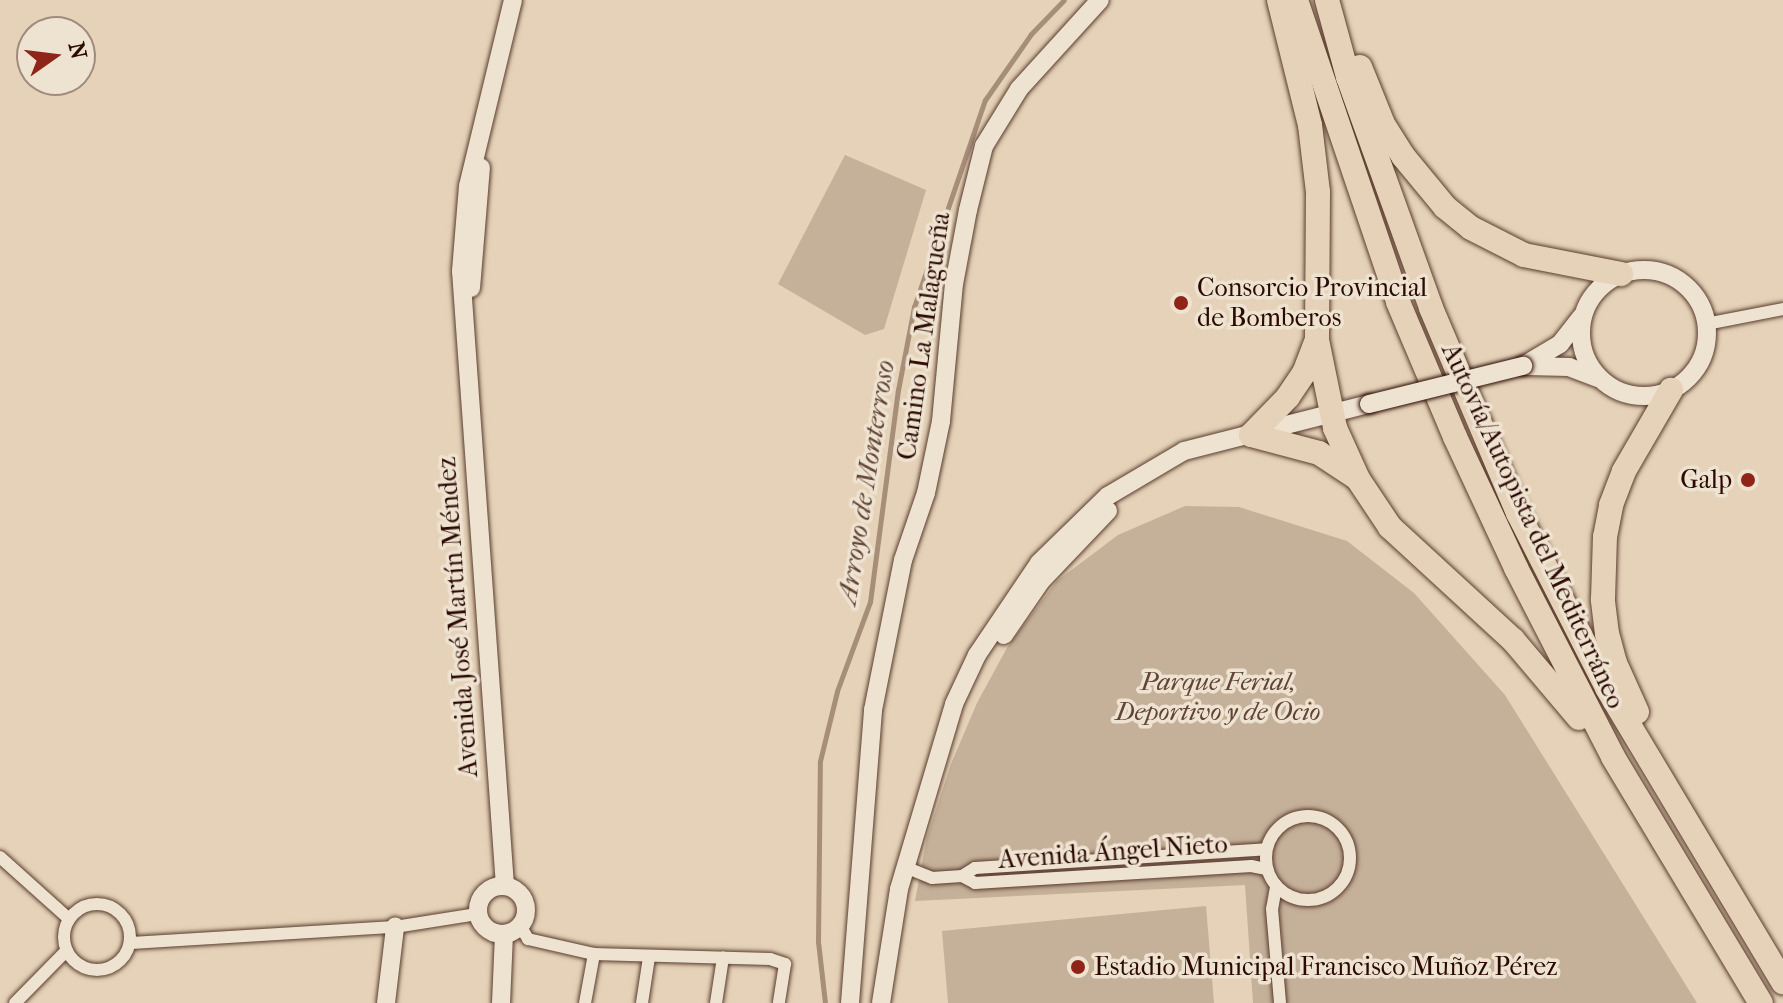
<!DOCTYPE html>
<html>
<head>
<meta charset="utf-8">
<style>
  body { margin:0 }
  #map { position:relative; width:1783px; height:1003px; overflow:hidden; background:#e5d2b8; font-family:"IM FELL French Canon",serif }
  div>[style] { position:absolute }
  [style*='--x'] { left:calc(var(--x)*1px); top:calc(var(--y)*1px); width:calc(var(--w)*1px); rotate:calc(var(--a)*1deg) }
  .green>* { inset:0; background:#c5b099 }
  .stream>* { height:5px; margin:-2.5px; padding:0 2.5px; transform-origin:2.5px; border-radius:2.5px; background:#a68e79 }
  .roads { filter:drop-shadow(0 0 2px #5a3c2e) drop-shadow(0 0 2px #5a3c2e) }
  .street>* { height:12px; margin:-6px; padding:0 6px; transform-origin:6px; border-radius:6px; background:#eee2d1 }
  .street>.ring { margin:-6px; padding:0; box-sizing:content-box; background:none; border:12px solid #eee2d1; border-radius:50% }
  .secondary>* { height:18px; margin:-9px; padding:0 9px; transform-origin:9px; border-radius:9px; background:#eee2d1 }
  .secondary>.ring { margin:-9px; padding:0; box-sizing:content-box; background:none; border:18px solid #eee2d1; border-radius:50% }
  .highway>* { height:24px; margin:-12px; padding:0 12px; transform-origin:12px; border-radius:12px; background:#e5d2b8 }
  .bridges { filter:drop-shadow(0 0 2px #2b0a00) drop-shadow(0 0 2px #2b0a00) }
  .secondary-bridge>* { height:18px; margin:-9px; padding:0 9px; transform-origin:9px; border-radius:9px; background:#eee2d1 }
  .dots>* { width:22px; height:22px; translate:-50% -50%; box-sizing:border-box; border:4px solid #eee2d1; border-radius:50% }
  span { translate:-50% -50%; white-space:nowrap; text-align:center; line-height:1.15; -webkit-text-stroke:7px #eee2d1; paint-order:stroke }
  .poi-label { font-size:26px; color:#2b0a00 }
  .left { translate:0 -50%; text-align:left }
  .right { translate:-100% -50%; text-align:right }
  .street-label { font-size:26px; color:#2b0a00 }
  .park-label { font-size:26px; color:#614436; font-style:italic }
  .water-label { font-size:28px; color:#624536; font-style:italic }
  .north { position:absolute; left:16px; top:16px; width:80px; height:80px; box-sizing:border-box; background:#eee2d1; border:2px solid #a08c7d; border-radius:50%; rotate:76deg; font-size:22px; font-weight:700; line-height:32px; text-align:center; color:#2b0a00 }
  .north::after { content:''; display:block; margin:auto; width:28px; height:36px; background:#8f2418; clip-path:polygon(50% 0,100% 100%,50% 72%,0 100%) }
</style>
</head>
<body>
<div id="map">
  <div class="green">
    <i style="clip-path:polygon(845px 155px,926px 190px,884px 329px,865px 335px,778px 284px)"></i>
    <i style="clip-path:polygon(1185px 506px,1239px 507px,1347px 541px,1414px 593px,1505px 695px,1697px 1003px,1253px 1003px,1245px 885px,915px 901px,927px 837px,951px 764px,977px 703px,1008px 646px,1057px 581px,1118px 535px)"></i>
    <i style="clip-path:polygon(1206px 906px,1214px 1003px,948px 1003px,942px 931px)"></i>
  </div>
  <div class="stream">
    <i style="--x:825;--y:1003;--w:61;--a:-96.5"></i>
    <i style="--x:818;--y:942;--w:181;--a:-89.4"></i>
    <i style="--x:820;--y:761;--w:72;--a:-76.3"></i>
    <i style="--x:837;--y:691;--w:95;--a:-69.7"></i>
    <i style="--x:870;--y:602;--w:214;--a:-82.5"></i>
    <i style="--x:898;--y:390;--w:85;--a:-79.1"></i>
    <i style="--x:914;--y:307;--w:219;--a:-71.1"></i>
    <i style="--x:985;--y:100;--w:80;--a:-55.1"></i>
    <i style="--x:1031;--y:34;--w:47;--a:-45.9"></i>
  </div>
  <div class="roads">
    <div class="street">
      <i style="--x:1706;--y:324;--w:78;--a:-11"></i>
      <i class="ring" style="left:1266px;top:816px;width:72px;height:72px"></i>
      <i style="--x:0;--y:857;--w:93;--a:41.9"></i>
      <i style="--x:905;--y:867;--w:29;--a:22"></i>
      <i style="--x:932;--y:878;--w:30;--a:-4"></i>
      <i style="--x:962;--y:876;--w:15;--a:-32"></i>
      <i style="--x:975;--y:868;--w:292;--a:-3.7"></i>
      <i style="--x:962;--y:876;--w:15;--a:28"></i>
      <i style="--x:975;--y:883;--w:277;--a:-3.5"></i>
      <i style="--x:1251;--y:866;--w:16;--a:11"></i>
      <i style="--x:1276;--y:887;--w:22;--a:100"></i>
      <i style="--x:1272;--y:909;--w:94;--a:85.1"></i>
      <i class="ring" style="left:64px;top:904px;width:54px;height:54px"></i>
      <i style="--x:521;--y:927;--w:14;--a:60"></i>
      <i style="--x:528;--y:939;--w:68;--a:12.8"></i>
      <i style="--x:594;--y:954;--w:176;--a:1.6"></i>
      <i style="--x:770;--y:959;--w:16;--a:18"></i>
      <i style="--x:785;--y:964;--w:39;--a:99"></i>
      <i style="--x:131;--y:943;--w:264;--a:-3.5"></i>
      <i style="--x:395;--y:927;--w:83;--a:-9"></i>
      <i style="--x:15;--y:1003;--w:74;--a:-45.5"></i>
      <i style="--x:585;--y:1003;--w:50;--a:-79.6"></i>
      <i style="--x:642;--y:1003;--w:47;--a:-81.3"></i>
      <i style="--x:716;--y:1003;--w:46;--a:-81.2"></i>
    </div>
    <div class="secondary">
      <i class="ring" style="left:1581px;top:270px;width:108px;height:108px"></i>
      <i style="--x:471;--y:288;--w:121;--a:-85.3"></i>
      <i style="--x:1523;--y:366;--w:43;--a:-30.7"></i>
      <i style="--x:1560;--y:344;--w:34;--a:-52"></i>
      <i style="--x:1526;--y:366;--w:43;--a:1.3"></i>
      <i style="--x:1569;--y:367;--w:31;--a:21"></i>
      <i style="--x:1004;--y:635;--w:65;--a:-55.6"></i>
      <i style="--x:1041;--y:581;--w:97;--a:-46.3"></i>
      <i class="ring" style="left:478px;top:886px;width:30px;height:30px"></i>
      <i style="--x:505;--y:886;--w:617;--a:-94.09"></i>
      <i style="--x:461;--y:271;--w:85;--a:-85.3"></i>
      <i style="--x:468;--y:186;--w:191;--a:-76.4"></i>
      <i style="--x:386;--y:1003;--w:77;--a:-83.2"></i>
      <i style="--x:501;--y:1003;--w:68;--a:-87.5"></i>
      <i style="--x:850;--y:1003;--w:294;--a:-85.5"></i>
      <i style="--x:873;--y:710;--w:153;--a:-78.7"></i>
      <i style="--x:903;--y:560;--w:71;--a:-71.1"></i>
      <i style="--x:926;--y:493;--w:74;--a:-78.2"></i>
      <i style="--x:941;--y:421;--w:138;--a:-84.6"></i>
      <i style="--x:954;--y:284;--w:75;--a:-79.3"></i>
      <i style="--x:968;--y:210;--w:66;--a:-76"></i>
      <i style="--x:984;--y:146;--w:67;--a:-58.4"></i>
      <i style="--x:1019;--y:89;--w:120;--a:-47.7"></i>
      <i style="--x:881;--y:1003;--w:115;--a:-81"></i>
      <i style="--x:899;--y:889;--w:193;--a:-73.4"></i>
      <i style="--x:954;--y:704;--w:54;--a:-64.9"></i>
      <i style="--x:977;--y:655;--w:111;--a:-56"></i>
      <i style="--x:1039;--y:563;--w:96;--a:-44.2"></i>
      <i style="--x:1108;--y:496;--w:88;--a:-30.6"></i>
      <i style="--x:1184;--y:451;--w:191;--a:-14.3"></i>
    </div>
    <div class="highway">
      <i style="--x:1279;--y:0;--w:129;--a:76.1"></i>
      <i style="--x:1310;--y:125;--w:67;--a:83.2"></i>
      <i style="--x:1318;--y:192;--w:148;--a:90.4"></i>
      <i style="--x:1317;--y:340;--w:90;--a:78.4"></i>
      <i style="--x:1335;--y:428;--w:56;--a:65.7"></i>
      <i style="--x:1358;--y:479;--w:58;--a:56.3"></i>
      <i style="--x:1390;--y:527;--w:167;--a:42.6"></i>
      <i style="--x:1513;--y:640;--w:102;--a:49.8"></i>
      <i style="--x:1296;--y:0;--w:319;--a:71.3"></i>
      <i style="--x:1398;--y:302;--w:147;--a:67.1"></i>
      <i style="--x:1455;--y:437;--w:145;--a:65"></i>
      <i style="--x:1516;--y:568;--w:212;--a:62.8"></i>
      <i style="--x:1613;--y:757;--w:287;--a:59"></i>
      <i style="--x:1327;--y:0;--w:80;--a:74.7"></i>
      <i style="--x:1348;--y:77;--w:245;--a:70.2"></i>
      <i style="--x:1431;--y:308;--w:223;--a:67"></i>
      <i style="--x:1518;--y:513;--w:196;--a:63"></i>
      <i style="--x:1607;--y:688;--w:343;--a:59.1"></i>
      <i style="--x:1360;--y:67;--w:61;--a:68"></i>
      <i style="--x:1383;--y:124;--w:38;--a:58"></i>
      <i style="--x:1403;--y:156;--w:66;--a:50.5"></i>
      <i style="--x:1445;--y:207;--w:33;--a:39"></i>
      <i style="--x:1471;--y:228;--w:59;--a:27"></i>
      <i style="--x:1524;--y:255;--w:99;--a:11.1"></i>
      <i style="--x:1316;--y:342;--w:33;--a:111"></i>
      <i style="--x:1304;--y:373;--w:29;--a:124"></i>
      <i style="--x:1288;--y:397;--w:53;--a:134.2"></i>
      <i style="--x:1251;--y:435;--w:70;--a:14.8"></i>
      <i style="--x:1319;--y:453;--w:45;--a:33.3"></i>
      <i style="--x:1637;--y:712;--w:54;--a:-114.2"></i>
      <i style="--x:1615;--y:663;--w:30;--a:-105"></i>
      <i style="--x:1607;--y:634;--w:35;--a:-97"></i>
      <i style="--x:1603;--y:599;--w:62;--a:-88.2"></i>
      <i style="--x:1605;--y:537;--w:33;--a:-79"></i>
      <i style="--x:1611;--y:505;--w:36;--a:-69"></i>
      <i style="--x:1624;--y:471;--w:94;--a:-59.9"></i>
    </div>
  </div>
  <div class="bridges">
    <div class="secondary-bridge">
      <i style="--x:1369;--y:404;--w:159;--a:-13.9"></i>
    </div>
  </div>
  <div class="dots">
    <i style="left:1181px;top:303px;background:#8f2418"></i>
    <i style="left:1748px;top:480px;background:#8f2418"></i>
    <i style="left:1078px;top:967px;background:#8f2418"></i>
  </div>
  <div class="poi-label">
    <span class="left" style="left:1197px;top:303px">Consorcio Provincial<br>de Bomberos</span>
    <span class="right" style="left:1732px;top:480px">Galp</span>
    <span class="left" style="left:1094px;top:967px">Estadio Municipal Francisco Muñoz Pérez</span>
  </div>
  <div class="street-label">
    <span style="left:924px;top:336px;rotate:-82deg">Camino La Malagueña</span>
    <span style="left:1533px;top:526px;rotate:65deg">Autovía/Autopista del Mediterráneo</span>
    <span style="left:458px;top:617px;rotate:-94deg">Avenida José Martín Méndez</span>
    <span style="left:1113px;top:852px;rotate:-4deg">Avenida Ángel Nieto</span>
  </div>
  <div class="park-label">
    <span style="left:1218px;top:697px">Parque Ferial,<br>Deportivo y de Ocio</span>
  </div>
  <div class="water-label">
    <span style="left:866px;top:482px;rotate:-81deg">Arroyo de Monterroso</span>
  </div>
  <div class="north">N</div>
</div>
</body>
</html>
